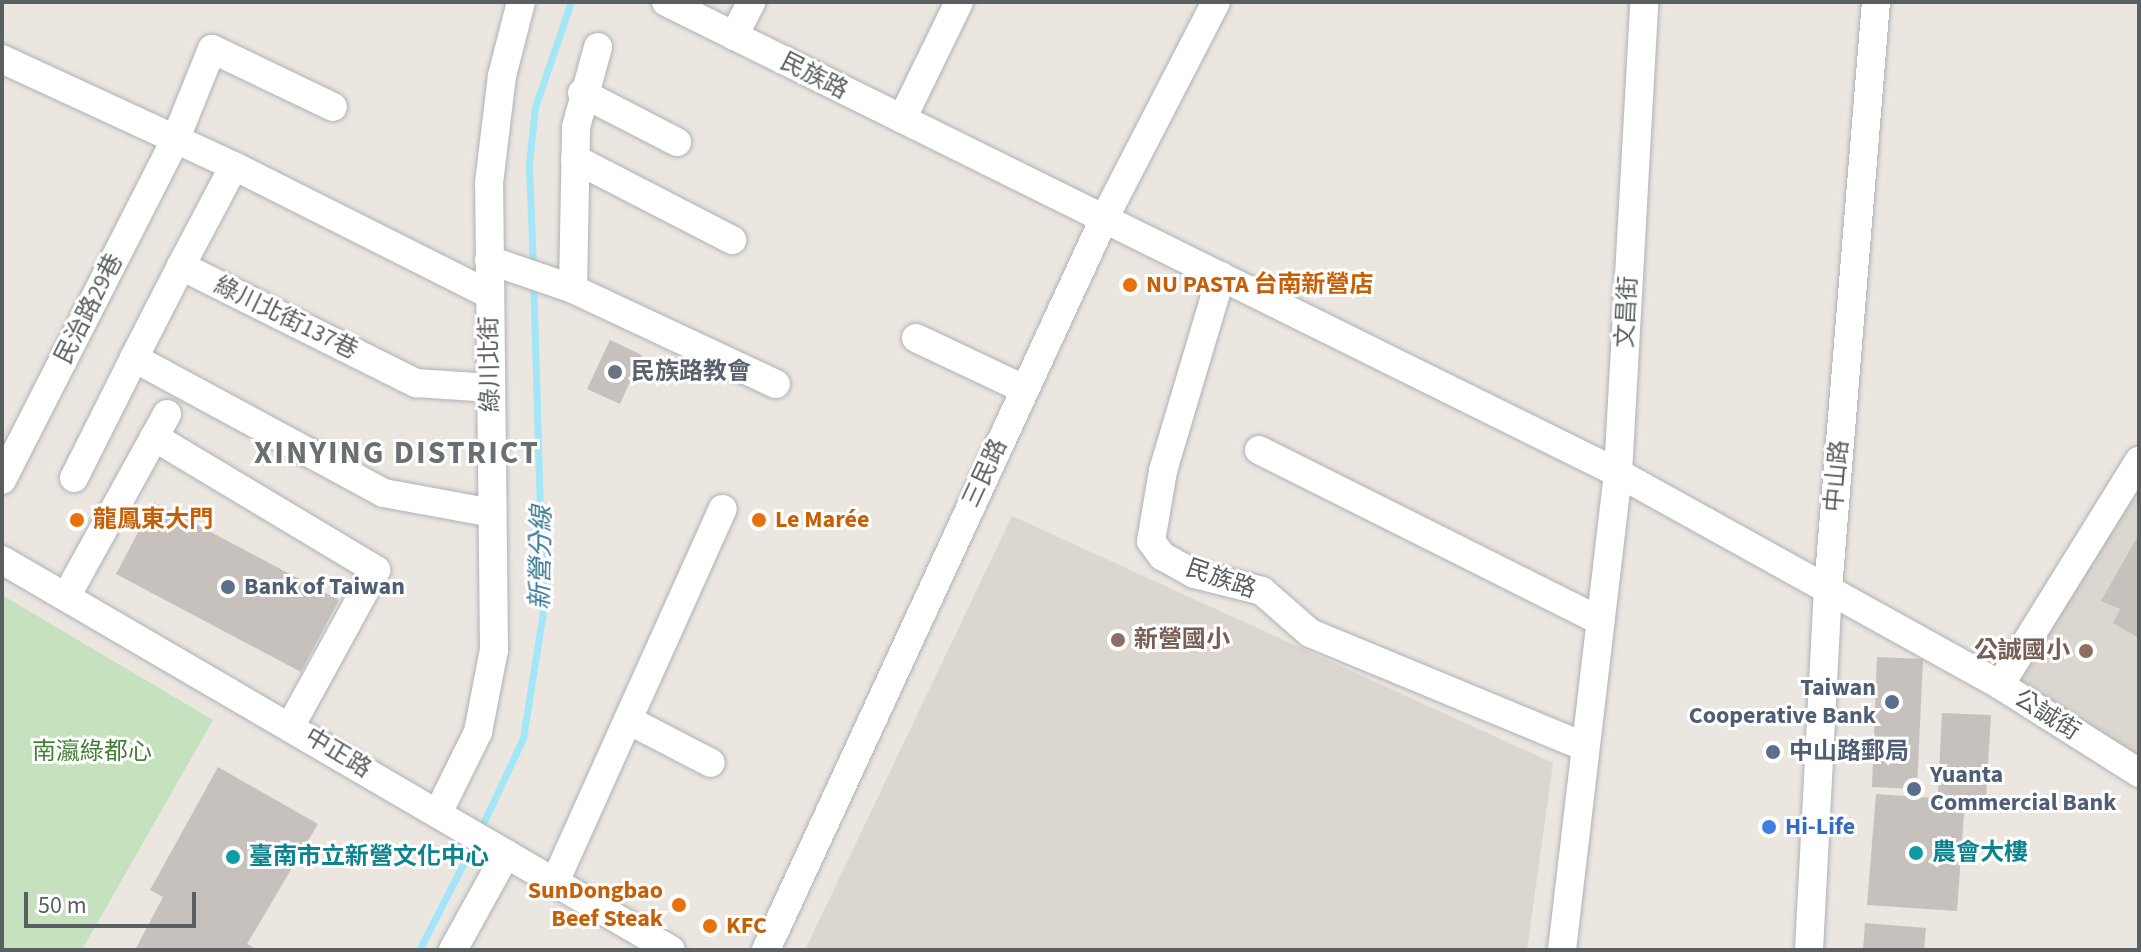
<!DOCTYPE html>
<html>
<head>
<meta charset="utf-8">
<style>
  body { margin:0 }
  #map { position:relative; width:2141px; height:952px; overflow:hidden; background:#ebe6e0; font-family:"Source Sans 3","Noto Sans TC",sans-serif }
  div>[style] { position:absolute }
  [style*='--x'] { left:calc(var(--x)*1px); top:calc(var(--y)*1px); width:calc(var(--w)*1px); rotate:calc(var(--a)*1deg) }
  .education>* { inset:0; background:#dbd6cf }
  .green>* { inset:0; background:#c6e1be }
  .stream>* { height:7px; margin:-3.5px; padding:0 3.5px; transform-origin:3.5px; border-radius:3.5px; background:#a3e6f8 }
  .building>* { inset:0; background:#c6c1bd }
  .roads { filter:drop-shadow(0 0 2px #aeb2b5) drop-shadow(0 0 2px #aeb2b5) }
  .minor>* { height:28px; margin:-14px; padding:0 14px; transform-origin:14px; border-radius:14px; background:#fff }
  .dots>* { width:22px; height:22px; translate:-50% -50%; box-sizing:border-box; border:4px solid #fff; border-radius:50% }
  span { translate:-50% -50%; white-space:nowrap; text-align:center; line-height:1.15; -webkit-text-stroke:6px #fff; paint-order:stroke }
  .street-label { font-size:24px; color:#595e60 }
  .food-label { font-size:24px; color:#c56008; font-weight:700 }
  .left { translate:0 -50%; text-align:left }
  .right { translate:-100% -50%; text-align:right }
  .worship-label { font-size:24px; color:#5b616d; font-weight:700 }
  .service-label { font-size:24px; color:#4e5e75; font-weight:700 }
  .education-label { font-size:24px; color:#785e54; font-weight:700 }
  .park-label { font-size:24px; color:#457f39 }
  .shop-label { font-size:24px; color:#366cbe; font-weight:700 }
  .culture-label { font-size:24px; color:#0d838f; font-weight:700 }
  .water-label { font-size:26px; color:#3d7d97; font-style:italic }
  .district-label { font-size:32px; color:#6a7072; font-weight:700; letter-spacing:2px }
  .frame { position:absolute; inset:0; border:4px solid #595e60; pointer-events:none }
  .scale { position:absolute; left:24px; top:892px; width:172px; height:36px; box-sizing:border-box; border:4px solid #595e60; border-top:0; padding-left:10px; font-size:24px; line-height:28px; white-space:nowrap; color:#595e60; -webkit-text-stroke:6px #fff; paint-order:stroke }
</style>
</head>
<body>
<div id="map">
  <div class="education">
    <i style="clip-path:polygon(2139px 488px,2139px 761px,2018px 680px)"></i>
    <i style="clip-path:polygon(1012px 516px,1553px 763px,1527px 950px,805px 950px)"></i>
  </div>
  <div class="green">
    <i style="clip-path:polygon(2px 595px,213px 720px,82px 950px,2px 950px)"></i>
  </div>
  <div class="stream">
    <i style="--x:533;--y:269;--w:105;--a:-92.2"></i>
    <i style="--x:529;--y:164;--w:57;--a:-84"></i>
    <i style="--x:535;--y:107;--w:111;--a:-71.1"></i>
    <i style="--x:480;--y:830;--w:102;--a:-64.9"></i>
    <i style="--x:523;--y:738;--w:128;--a:-81"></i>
    <i style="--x:543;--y:612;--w:330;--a:-91.7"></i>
    <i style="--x:419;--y:950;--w:123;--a:-62.8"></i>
  </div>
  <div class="building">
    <i style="clip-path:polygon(610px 340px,642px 355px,620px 404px,587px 389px)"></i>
    <i style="clip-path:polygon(154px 502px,339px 600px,301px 672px,116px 574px)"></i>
    <i style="clip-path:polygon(2139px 534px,2139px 638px,2113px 623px,2120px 609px,2101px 601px)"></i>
    <i style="clip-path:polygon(1877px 657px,1923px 659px,1917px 789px,1872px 787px)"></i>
    <i style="clip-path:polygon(1942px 713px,1991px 715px,1986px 798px,1938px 795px)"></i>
    <i style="clip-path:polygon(218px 767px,318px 824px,247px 944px,258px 950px,135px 950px,163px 897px,150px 890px)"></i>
    <i style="clip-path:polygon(1876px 794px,1965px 800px,1957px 911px,1867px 905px)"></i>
    <i style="clip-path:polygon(1865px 923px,1926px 928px,1924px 950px,1863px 950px)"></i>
  </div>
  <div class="roads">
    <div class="minor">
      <i style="--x:666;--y:2;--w:1062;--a:26.32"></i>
      <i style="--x:1618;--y:473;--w:437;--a:29"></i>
      <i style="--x:2000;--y:685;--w:165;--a:32.3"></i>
      <i style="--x:734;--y:36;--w:38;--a:-63"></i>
      <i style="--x:2;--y:59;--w:255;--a:24.8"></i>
      <i style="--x:234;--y:166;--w:285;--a:26.7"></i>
      <i style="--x:582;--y:93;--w:107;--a:27.3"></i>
      <i style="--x:902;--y:119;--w:130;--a:-64"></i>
      <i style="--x:575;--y:159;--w:177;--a:27.3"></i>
      <i style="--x:489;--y:260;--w:89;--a:19"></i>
      <i style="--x:573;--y:289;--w:224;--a:25.1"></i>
      <i style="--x:181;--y:266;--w:113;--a:-62.1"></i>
      <i style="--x:1221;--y:276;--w:203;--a:106.6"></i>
      <i style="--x:1163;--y:471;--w:71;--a:99.7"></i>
      <i style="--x:1151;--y:541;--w:19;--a:54"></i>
      <i style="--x:1162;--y:556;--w:37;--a:29"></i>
      <i style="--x:1194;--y:574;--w:70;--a:14"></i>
      <i style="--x:1262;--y:591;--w:64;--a:41.2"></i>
      <i style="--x:1310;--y:633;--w:298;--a:22.5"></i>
      <i style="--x:573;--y:289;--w:162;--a:-88.9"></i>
      <i style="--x:576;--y:127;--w:83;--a:-74.6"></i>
      <i style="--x:916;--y:338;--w:119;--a:25.3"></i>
      <i style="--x:134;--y:358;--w:103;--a:-62.9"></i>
      <i style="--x:181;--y:266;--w:263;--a:26.5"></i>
      <i style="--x:416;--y:383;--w:75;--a:3.8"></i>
      <i style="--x:154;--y:437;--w:259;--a:30.9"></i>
      <i style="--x:376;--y:570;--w:177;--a:118.7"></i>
      <i style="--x:1259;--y:450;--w:382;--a:26.6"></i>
      <i style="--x:74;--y:478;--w:134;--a:-63.4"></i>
      <i style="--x:134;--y:358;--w:284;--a:28.4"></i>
      <i style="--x:384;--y:493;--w:110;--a:10.5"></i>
      <i style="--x:2;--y:480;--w:384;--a:-63"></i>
      <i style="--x:176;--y:138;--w:96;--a:-68"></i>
      <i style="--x:212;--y:49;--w:134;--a:25.6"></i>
      <i style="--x:2;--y:560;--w:774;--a:30.24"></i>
      <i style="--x:66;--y:597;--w:209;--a:-61.1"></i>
      <i style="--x:2000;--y:685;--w:264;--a:-58.2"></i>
      <i style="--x:628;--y:720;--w:93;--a:27.4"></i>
      <i style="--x:438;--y:813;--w:90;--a:-63.7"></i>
      <i style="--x:478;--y:732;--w:84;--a:-79"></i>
      <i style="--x:494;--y:650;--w:467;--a:-90.6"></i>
      <i style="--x:489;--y:183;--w:108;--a:-83.1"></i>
      <i style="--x:502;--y:76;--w:76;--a:-75.6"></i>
      <i style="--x:555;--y:882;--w:409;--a:-65.8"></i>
      <i style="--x:453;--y:950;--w:110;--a:-61.1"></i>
      <i style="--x:766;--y:950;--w:805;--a:-65.19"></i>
      <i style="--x:1104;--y:219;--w:244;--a:-62.7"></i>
      <i style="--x:1562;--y:950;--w:480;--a:-83.3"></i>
      <i style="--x:1618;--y:473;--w:472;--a:-86.8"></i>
      <i style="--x:1809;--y:950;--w:361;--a:-87"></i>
      <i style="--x:1828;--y:589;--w:589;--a:-85.33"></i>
    </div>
  </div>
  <div class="dots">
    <i style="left:1130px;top:285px;background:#e8710a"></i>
    <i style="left:615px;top:372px;background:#6b7280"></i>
    <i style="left:77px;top:520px;background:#e8710a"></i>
    <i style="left:759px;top:520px;background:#e8710a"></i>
    <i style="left:228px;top:587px;background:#5c6f8a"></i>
    <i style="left:1118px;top:640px;background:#8d6e63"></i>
    <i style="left:2086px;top:651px;background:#8d6e63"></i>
    <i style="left:1892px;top:702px;background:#5c6f8a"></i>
    <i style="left:1773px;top:752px;background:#5c6f8a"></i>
    <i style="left:1914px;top:789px;background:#5c6f8a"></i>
    <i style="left:1769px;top:827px;background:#3f7fe0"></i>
    <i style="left:1916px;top:853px;background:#0f9aa8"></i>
    <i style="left:233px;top:857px;background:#0f9aa8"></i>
    <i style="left:679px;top:905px;background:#e8710a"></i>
    <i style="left:710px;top:926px;background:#e8710a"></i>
  </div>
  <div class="street-label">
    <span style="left:814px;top:76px;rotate:27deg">民族路</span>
    <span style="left:89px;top:309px;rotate:-63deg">民治路29巷</span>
    <span style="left:1627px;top:312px;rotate:-87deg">文昌街</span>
    <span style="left:286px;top:318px;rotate:26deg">綠川北街137巷</span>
    <span style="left:490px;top:364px;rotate:-91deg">綠川北街</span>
    <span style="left:985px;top:473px;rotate:-65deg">三民路</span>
    <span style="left:1837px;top:476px;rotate:-85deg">中山路</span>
    <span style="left:1221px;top:579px;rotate:19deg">民族路</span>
    <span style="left:2047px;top:715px;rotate:32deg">公誠街</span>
    <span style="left:338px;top:753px;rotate:31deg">中正路</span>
  </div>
  <div class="food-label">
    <span class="left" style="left:1146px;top:285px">NU PASTA 台南新營店</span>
    <span class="left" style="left:93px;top:520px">龍鳳東大門</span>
    <span class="left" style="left:775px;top:520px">Le Marée</span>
    <span class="right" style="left:663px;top:905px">SunDongbao<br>Beef Steak</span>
    <span class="left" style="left:726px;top:926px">KFC</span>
  </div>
  <div class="worship-label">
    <span class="left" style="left:631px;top:372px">民族路教會</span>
  </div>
  <div class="service-label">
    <span class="left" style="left:244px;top:587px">Bank of Taiwan</span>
    <span class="right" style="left:1876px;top:702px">Taiwan<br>Cooperative Bank</span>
    <span class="left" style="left:1789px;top:752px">中山路郵局</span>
    <span class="left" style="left:1930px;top:789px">Yuanta<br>Commercial Bank</span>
  </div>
  <div class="education-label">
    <span class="left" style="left:1134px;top:640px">新營國小</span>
    <span class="right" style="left:2070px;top:651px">公誠國小</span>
  </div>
  <div class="park-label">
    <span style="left:92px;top:752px">南瀛綠都心</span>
  </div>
  <div class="shop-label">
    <span class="left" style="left:1785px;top:827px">Hi-Life</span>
  </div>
  <div class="culture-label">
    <span class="left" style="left:1932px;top:853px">農會大樓</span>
    <span class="left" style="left:249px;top:857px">臺南市立新營文化中心</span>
  </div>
  <div class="water-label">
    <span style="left:541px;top:558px;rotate:-89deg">新營分線</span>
  </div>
  <div class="district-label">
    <span style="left:397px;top:453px">XINYING DISTRICT</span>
  </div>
  <div class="frame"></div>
  <div class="scale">50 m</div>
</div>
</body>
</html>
